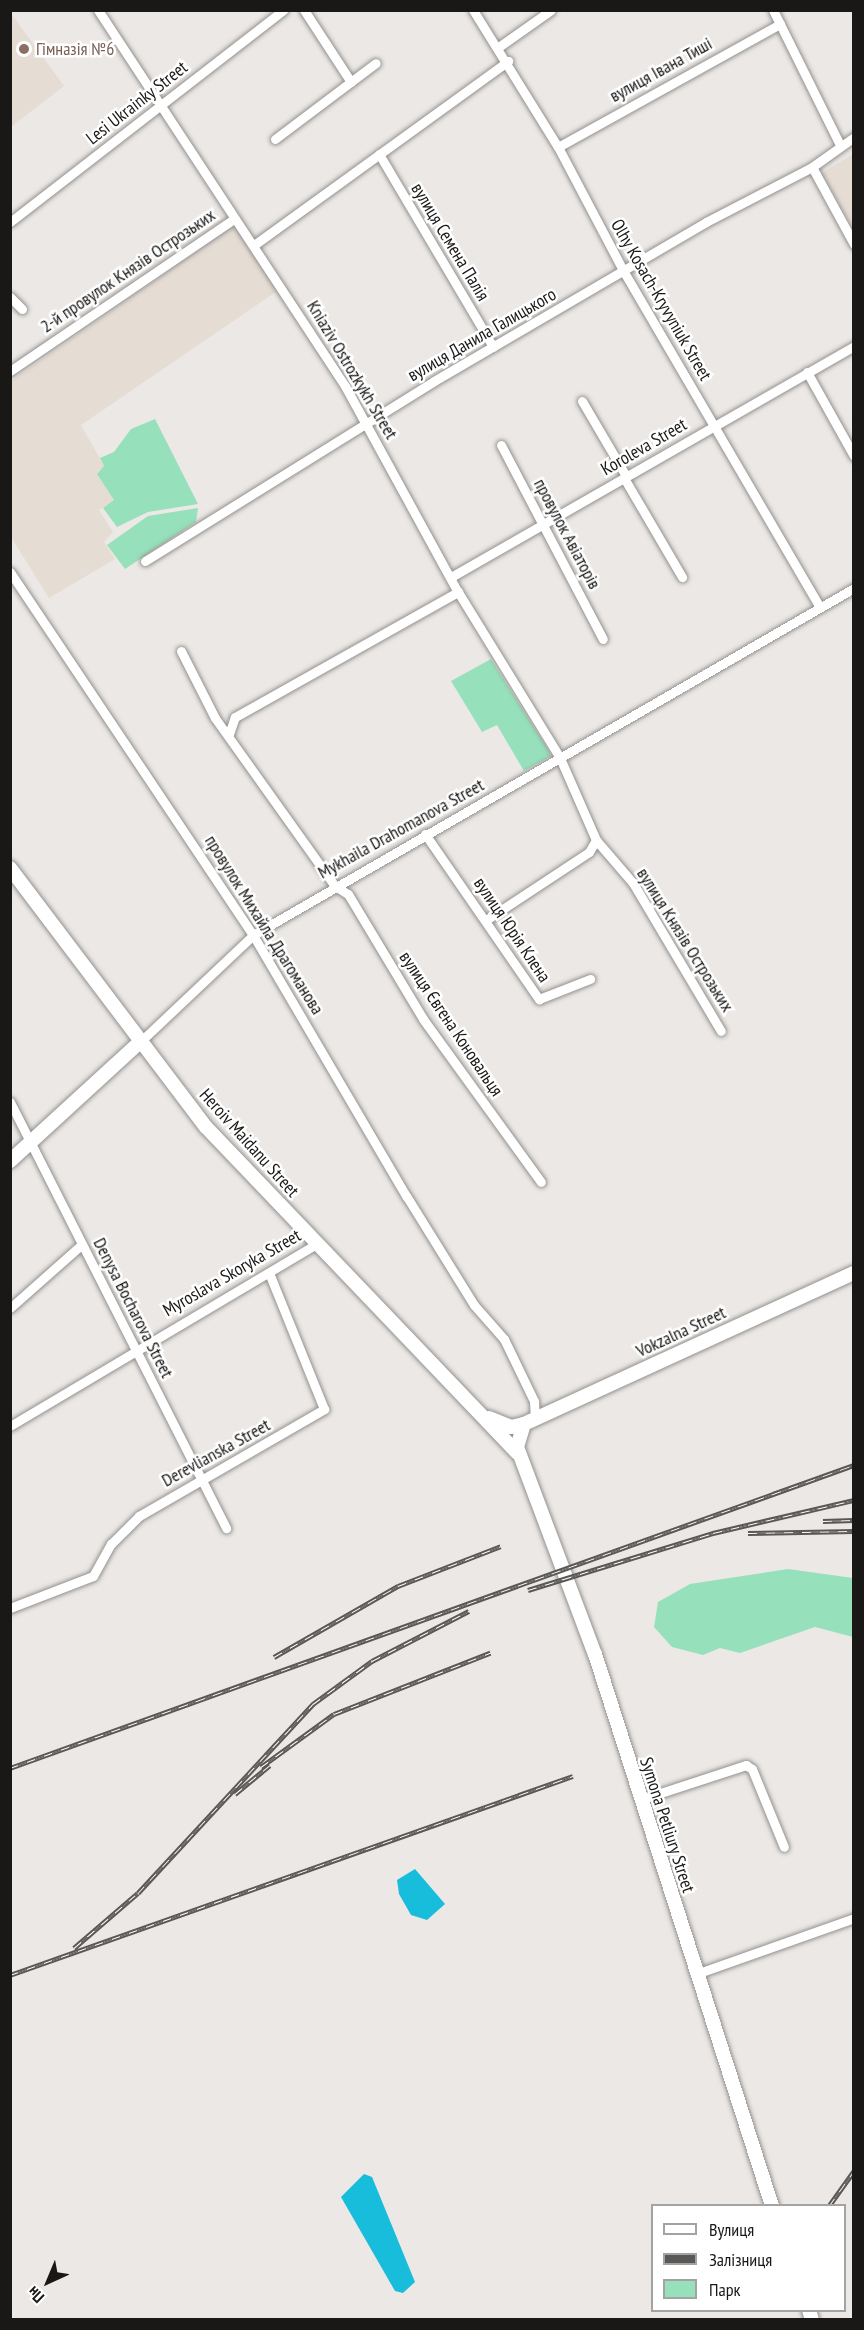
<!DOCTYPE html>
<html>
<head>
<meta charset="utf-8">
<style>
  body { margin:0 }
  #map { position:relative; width:864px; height:2330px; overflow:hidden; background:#ebe8e5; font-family:"PT Sans Narrow",sans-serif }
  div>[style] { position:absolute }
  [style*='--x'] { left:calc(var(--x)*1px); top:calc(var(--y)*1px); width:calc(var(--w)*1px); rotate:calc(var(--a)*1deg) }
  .built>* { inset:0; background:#e5dcd4 }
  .green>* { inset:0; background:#97e0bc }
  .water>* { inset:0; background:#18bddb }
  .roads { filter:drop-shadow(0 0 2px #93918e) drop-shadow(0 0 2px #93918e) }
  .street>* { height:9px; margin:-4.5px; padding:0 4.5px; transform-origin:4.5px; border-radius:4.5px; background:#fff }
  .secondary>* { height:14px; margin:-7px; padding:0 7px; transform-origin:7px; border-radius:7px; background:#fff }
  .rail>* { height:5px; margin-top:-2.5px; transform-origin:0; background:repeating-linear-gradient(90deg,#fff 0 9px,#5a5857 0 18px); box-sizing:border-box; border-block:2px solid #5a5857 }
  .dots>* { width:16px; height:16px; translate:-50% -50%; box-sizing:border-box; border:3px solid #fff; border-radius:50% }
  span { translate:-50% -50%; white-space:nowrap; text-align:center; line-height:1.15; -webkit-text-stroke:5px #fff; paint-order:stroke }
  .education-label { font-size:18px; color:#785e54 }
  .left { translate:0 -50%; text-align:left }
  .street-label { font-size:18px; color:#191817 }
  .frame { position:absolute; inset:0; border:12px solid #191817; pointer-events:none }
  .legend { position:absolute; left:651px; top:2204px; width:195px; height:108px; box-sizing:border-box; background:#fff; border:2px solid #a3a3a2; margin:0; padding:8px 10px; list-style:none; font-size:18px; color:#191817 }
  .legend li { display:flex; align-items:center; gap:12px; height:30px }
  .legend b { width:30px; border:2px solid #a3a3a2 }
  .north { position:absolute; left:18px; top:2252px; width:60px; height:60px; -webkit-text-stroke:4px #fff; paint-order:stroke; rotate:224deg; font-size:16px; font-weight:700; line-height:24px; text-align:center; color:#191817 }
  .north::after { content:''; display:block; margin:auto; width:21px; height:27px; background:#191817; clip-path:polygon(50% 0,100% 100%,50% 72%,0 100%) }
</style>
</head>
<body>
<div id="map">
  <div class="built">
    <i style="clip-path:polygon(10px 12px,64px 86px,11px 127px,10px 127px)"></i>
    <i style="clip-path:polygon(853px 154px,853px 228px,822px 173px)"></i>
    <i style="clip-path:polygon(235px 225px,280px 289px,81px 425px,104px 466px,97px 474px,115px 500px,99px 510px,113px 532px,104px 542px,115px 559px,49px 598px,11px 537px,11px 381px)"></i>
  </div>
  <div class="green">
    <i style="clip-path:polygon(155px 419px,198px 504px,148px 512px,117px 527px,103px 508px,114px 500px,97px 474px,104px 466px,100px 458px,114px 452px,131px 429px)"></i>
    <i style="clip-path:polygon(198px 508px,196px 522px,125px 569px,107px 545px,148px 516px)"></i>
    <i style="clip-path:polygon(491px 659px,549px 751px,551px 756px,524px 771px,497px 725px,482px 732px,451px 681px)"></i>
    <i style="clip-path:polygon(788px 1569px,853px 1578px,853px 1637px,815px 1627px,740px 1653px,720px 1648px,703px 1655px,672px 1647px,654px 1627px,658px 1602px,690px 1584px)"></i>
  </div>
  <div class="water">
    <i style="clip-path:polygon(415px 1869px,445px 1904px,427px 1920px,411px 1915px,399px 1894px,397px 1880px)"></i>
    <i style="clip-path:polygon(364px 2174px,372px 2177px,415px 2282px,403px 2293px,395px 2291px,341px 2197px)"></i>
  </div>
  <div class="roads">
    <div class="street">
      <i style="--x:98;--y:10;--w:450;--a:56.7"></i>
      <i style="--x:345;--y:386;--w:235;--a:61.3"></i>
      <i style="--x:458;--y:592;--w:195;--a:58.4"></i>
      <i style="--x:560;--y:758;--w:90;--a:66.3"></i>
      <i style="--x:596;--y:840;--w:57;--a:49.3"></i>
      <i style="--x:633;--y:883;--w:172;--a:59.3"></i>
      <i style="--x:304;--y:10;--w:86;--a:56.9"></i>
      <i style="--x:473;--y:10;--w:161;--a:58.2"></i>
      <i style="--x:558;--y:147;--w:141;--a:62.2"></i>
      <i style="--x:624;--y:272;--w:388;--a:59.7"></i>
      <i style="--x:773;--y:10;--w:151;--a:63.6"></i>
      <i style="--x:500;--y:46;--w:62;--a:-35.2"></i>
      <i style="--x:275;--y:139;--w:126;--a:-37"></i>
      <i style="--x:558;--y:147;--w:254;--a:-29"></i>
      <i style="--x:379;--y:154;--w:224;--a:59.4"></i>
      <i style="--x:812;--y:167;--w:88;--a:61.4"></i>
      <i style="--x:10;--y:222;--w:346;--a:-37.8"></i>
      <i style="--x:254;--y:245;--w:314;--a:-35.9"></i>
      <i style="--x:10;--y:297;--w:17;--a:45"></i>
      <i style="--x:10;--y:371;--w:271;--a:-34.2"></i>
      <i style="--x:807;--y:372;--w:96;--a:60.8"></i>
      <i style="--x:582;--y:401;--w:87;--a:59.6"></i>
      <i style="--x:501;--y:445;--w:219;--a:62.3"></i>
      <i style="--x:624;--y:478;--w:115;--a:59.6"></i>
      <i style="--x:145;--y:561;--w:340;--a:-31.9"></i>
      <i style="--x:434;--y:381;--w:315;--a:-30.3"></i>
      <i style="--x:706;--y:222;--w:119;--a:-27.4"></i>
      <i style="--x:812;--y:167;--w:52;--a:-35.5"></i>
      <i style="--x:10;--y:572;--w:437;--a:56.2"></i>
      <i style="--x:253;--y:935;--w:304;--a:59.6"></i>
      <i style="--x:407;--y:1197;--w:127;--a:58.2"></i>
      <i style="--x:474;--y:1305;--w:45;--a:48.6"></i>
      <i style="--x:504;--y:1339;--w:69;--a:64.2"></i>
      <i style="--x:534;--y:1401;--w:18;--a:87"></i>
      <i style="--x:451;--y:577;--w:465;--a:-29.8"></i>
      <i style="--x:181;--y:651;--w:75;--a:63.1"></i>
      <i style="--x:215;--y:718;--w:206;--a:54.5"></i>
      <i style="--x:335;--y:886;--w:15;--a:32"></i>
      <i style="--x:348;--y:894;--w:146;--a:59"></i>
      <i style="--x:423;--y:1019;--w:201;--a:54.1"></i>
      <i style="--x:229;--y:734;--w:18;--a:-71"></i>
      <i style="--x:235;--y:717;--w:256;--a:-29.3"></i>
      <i style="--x:425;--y:834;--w:201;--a:55.4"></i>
      <i style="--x:539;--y:999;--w:55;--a:-21.4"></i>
      <i style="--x:486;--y:920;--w:123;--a:-33.4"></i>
      <i style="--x:589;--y:852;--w:14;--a:-60"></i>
      <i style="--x:140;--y:1042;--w:156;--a:-43.4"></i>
      <i style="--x:253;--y:935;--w:694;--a:-30"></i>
      <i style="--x:10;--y:1102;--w:478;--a:63.1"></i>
      <i style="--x:10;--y:1308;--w:96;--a:-41.6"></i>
      <i style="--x:10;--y:1426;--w:357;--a:-30.7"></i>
      <i style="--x:10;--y:1608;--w:89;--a:-21.1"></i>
      <i style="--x:93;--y:1576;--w:37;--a:-61"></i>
      <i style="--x:111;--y:1544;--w:40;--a:-45"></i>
      <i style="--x:139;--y:1516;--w:214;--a:-30"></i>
      <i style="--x:324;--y:1409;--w:147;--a:-112"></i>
      <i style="--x:639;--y:1800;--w:113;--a:-18.1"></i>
      <i style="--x:746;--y:1765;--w:7;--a:34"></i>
      <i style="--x:752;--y:1769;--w:84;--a:67.7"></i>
      <i style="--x:696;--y:1974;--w:168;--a:-19.5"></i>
    </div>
    <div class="secondary">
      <i style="--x:10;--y:868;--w:325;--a:52.9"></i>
      <i style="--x:206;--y:1127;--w:451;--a:46.3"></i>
      <i style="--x:10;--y:1161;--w:176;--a:-42.5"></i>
      <i style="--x:489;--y:1418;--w:24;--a:22"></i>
      <i style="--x:511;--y:1427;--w:13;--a:-13"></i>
      <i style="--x:524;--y:1424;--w:24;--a:107"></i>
      <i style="--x:517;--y:1447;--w:221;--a:69.4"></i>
      <i style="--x:595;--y:1654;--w:580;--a:72.22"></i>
      <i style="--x:524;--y:1424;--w:363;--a:-24.6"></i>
      <i style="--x:809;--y:2310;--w:10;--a:73"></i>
    </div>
  </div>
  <div class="rail">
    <i style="--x:823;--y:1521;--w:31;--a:-2"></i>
    <i style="--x:748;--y:1533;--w:106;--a:-1.1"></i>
    <i style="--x:528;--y:1590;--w:194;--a:-17.1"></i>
    <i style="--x:713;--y:1533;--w:145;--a:-13.2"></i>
    <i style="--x:274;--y:1657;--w:143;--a:-29.8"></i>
    <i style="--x:398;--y:1586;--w:110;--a:-21.2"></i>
    <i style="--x:261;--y:1767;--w:90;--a:-36"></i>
    <i style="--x:334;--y:1714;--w:168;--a:-21.4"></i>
    <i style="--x:10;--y:1768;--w:897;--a:-19.75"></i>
    <i style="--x:235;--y:1794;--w:45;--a:-39.6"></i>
    <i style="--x:74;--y:1948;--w:84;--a:-40.7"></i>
    <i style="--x:138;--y:1893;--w:258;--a:-47.2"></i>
    <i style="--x:313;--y:1704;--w:73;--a:-36.1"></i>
    <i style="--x:372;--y:1661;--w:109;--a:-27.3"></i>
    <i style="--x:10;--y:1975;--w:597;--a:-19.47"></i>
    <i style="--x:829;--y:2206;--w:43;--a:-54.5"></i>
  </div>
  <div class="dots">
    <i style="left:24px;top:49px;background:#8d6e63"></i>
  </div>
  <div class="education-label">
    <span class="left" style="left:36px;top:49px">Гімназія №6</span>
  </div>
  <div class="street-label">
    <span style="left:661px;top:70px;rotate:-29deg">вулиця Івана Тиші</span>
    <span style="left:137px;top:103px;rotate:-38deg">Lesi Ukrainky Street</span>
    <span style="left:450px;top:242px;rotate:59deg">вулиця Семена Палія</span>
    <span style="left:128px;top:271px;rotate:-34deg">2-й провулок Князів Острозьких</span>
    <span style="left:661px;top:300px;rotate:60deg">Olhy Kosach-Kryvyniuk Street</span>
    <span style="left:482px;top:335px;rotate:-30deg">вулиця Данила Галицького</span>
    <span style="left:352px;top:370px;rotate:59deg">Kniaziv Ostrozkykh Street</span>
    <span style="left:644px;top:447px;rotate:-30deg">Koroleva Street</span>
    <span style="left:567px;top:534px;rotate:62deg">провулок Авіаторів</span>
    <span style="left:401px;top:829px;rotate:-29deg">Mykhaila Drahomanova Street</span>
    <span style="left:264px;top:925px;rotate:58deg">провулок Михайла Драгоманова</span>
    <span style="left:512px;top:930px;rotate:56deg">вулиця Юрія Клена</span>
    <span style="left:685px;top:940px;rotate:58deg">вулиця Князів Острозьких</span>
    <span style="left:451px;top:1024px;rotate:56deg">вулиця Євгена Коновальця</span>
    <span style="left:249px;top:1143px;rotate:48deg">Heroiv Maidanu Street</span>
    <span style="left:232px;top:1273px;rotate:-30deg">Myroslava Skoryka Street</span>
    <span style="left:133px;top:1308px;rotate:63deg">Denysa Bocharova Street</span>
    <span style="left:681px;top:1332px;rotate:-25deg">Vokzalna Street</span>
    <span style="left:216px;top:1453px;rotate:-29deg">Derevlianska Street</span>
    <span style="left:667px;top:1825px;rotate:72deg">Symona Petliury Street</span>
  </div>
  <div class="frame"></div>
  <ul class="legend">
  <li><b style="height:8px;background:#fff"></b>Вулиця</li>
  <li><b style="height:8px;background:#5a5857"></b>Залізниця</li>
  <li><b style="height:16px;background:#97e0bc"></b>Парк</li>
  </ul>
  <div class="north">Пн</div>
</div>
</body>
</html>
